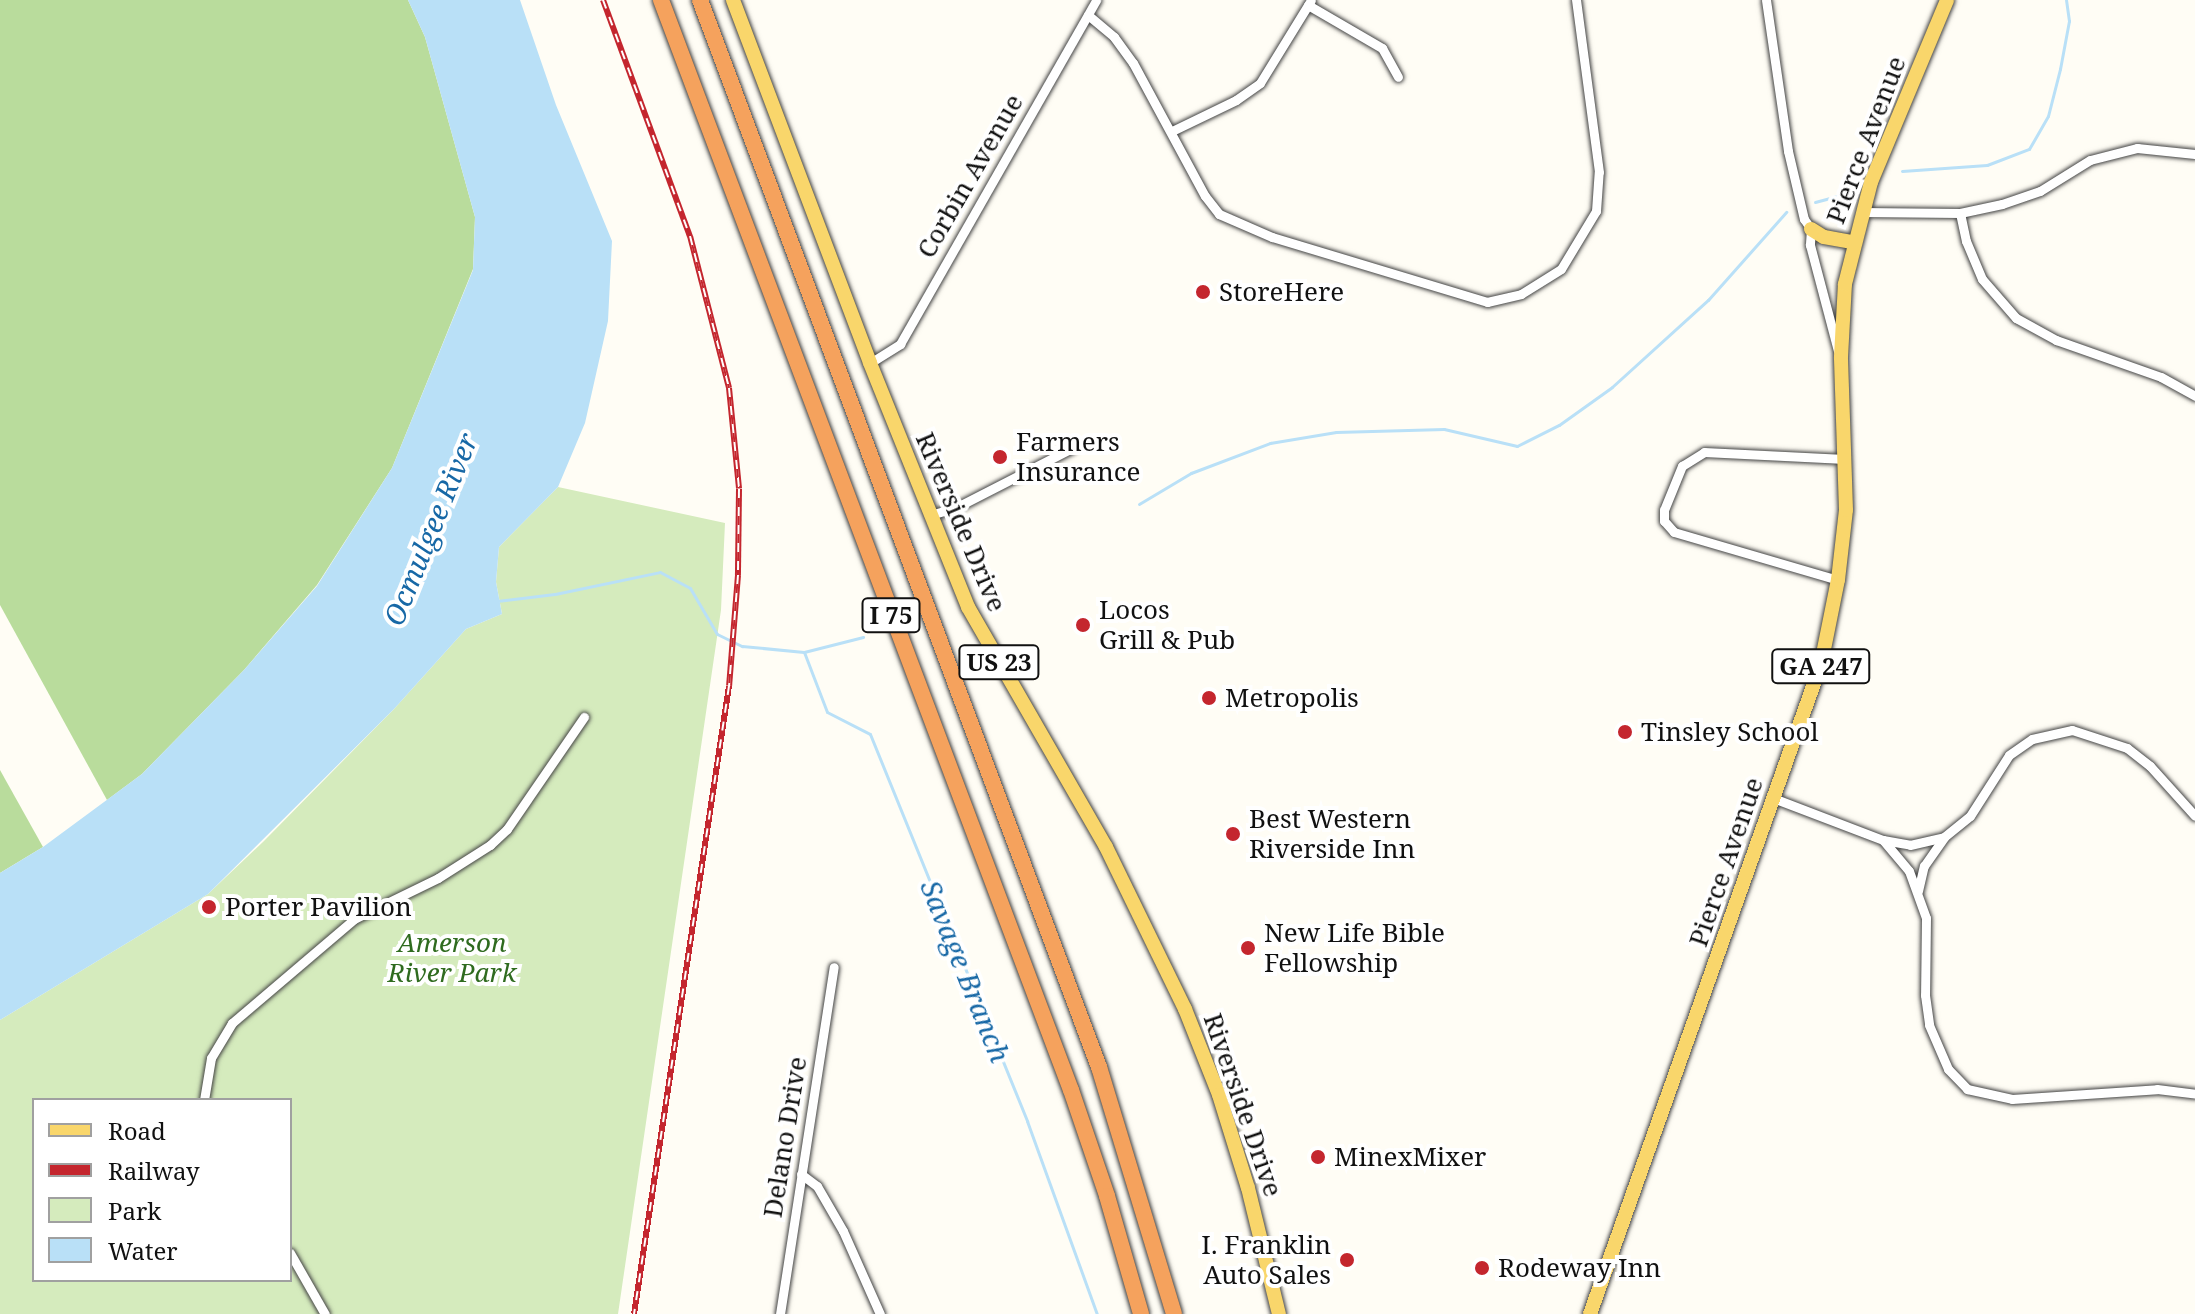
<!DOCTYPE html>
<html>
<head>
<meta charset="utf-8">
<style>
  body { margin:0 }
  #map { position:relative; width:2195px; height:1314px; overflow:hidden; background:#fffdf5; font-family:"Noto Serif",serif }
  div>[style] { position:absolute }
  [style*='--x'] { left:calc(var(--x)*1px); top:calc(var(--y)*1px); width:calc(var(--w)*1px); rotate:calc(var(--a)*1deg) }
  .green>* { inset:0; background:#d5ebbd }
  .forest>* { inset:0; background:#b9dc9c }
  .water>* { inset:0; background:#b9e0f7 }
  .stream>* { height:3px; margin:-1.5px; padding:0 1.5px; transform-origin:1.5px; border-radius:1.5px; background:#b9e0f7 }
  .roads { filter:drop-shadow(0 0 2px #444) drop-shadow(0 0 2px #444) }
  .street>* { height:9px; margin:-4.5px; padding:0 4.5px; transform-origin:4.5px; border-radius:4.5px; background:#fff }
  .primary>* { height:14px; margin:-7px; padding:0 7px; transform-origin:7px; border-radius:7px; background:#f9d66b }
  .highway>* { height:16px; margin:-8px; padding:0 8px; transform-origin:8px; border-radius:8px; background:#f5a25d }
  .rail>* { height:6px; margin-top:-3px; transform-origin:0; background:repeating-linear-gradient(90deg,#fff 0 9px,#c4262e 0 18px); box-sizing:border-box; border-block:2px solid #c4262e }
  .dots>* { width:22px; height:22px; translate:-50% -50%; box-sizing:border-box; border:4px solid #fff; border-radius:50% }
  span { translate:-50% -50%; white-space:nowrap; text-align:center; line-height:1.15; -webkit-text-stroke:8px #fff; paint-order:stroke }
  .shield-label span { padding:2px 6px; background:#fff; border:2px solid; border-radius:6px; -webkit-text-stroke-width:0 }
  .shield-label { font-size:24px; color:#111; font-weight:700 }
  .street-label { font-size:26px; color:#111 }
  .poi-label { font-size:26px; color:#111 }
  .left { translate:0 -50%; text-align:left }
  .right { translate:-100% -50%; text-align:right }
  .park-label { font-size:26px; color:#2f6b1f; font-style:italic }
  .water-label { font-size:28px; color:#1768a6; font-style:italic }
  .legend { position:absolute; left:32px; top:1098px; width:260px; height:184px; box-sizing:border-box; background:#fff; border:2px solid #a0a0a0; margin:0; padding:10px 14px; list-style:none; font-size:24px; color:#111 }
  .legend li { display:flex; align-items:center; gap:16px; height:40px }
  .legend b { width:40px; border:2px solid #a0a0a0 }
</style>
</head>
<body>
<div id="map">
  <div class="green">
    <i style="clip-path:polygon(evenodd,558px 487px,725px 523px,721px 610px,618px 1314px,0 1314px,0 1020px,208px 894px,264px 841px,394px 709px,466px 629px,502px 614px,496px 582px,499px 547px,558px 487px,34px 1100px,290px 1100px,290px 1280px,34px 1280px,34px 1100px)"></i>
  </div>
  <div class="forest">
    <i style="clip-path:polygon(0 0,408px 0,425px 37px,475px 217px,473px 269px,392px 468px,317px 585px,244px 670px,142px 774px,107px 800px,0 605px)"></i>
    <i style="clip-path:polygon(0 770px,43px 847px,0 873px)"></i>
  </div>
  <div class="water">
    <i style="clip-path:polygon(408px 0,520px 0,556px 105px,612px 241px,608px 321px,585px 423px,558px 487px,499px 547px,496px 582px,502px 614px,466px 629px,394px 709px,208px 894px,0 1020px,0 873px,43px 847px,142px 774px,244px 670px,317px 586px,392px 468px,473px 270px,475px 217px,425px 37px)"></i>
  </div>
  <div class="stream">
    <i style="--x:1902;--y:171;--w:85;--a:-4"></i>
    <i style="--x:1987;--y:165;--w:45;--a:-20.9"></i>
    <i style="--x:2029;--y:149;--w:38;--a:-60"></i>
    <i style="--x:2048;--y:116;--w:49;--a:-75.7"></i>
    <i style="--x:2060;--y:69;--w:49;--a:-79.4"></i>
    <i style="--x:2069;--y:21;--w:21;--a:-98"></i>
    <i style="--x:1815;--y:202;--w:30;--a:-15"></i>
    <i style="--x:1139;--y:504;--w:61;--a:-30.8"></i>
    <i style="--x:1191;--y:473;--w:85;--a:-20.8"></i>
    <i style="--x:1270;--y:443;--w:67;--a:-9.5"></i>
    <i style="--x:1336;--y:432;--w:108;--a:-1.6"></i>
    <i style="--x:1444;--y:429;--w:75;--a:13.1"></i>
    <i style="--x:1517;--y:446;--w:47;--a:-26.6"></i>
    <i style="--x:1559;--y:425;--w:65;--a:-35.6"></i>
    <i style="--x:1612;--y:387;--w:130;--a:-42.2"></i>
    <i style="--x:1708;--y:300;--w:118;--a:-48.4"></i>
    <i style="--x:497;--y:601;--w:58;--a:-6.9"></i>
    <i style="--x:555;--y:594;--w:107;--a:-11.8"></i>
    <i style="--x:660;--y:572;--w:34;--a:28"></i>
    <i style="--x:690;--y:588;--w:53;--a:59.6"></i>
    <i style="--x:717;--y:634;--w:28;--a:26"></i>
    <i style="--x:742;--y:646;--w:62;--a:5.5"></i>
    <i style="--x:804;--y:652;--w:61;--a:-14.3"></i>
    <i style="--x:804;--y:652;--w:64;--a:69"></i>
    <i style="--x:827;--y:712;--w:48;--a:27.1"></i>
    <i style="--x:870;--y:734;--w:418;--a:67.9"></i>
    <i style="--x:1027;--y:1121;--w:205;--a:70.1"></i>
  </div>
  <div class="roads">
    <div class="street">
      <i style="--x:1766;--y:0;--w:153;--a:81.7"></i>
      <i style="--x:1788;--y:151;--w:70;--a:76.8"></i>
      <i style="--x:1804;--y:219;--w:12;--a:55"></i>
      <i style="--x:1811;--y:229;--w:16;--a:94"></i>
      <i style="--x:1810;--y:245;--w:110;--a:75.2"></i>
      <i style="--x:1308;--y:5;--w:86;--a:30.2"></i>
      <i style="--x:1382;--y:48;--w:33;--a:61"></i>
      <i style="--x:1088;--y:15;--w:34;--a:40"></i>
      <i style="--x:1114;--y:37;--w:32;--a:54"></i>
      <i style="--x:1133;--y:63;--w:151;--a:61.6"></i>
      <i style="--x:1205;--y:196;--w:23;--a:52"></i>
      <i style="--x:1219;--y:214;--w:58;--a:23.5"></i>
      <i style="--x:1272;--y:237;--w:225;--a:16.8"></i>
      <i style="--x:1487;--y:302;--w:35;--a:-13"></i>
      <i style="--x:1521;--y:294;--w:47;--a:-32"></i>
      <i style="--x:1561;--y:269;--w:68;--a:-58.9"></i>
      <i style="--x:1596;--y:211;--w:39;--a:-86"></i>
      <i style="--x:1599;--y:172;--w:174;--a:-97.6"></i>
      <i style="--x:1172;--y:131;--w:71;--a:-25.8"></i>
      <i style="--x:1236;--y:100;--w:29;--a:-35"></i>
      <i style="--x:1260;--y:83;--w:97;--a:-58.4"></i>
      <i style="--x:1861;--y:212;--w:99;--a:0.6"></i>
      <i style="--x:1960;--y:213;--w:43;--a:-12.1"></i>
      <i style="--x:2002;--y:204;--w:40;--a:-18.9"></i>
      <i style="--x:2040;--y:191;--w:59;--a:-31.8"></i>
      <i style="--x:2090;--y:160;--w:49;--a:-14.3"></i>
      <i style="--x:2137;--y:148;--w:58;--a:5.9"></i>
      <i style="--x:1960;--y:213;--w:29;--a:78"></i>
      <i style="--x:1966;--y:241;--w:41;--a:67.2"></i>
      <i style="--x:1982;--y:279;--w:52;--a:48.9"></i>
      <i style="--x:2016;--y:318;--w:46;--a:28.8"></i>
      <i style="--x:2056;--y:340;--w:111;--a:19.4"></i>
      <i style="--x:2161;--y:377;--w:39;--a:29"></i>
      <i style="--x:870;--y:363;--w:36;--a:-32"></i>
      <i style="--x:900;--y:344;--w:396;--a:-60.3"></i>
      <i style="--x:930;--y:515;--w:26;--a:-16"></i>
      <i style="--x:955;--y:508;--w:131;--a:-27.1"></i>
      <i style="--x:1838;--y:580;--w:171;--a:-163.7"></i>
      <i style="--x:1674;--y:532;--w:15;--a:-132"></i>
      <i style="--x:1664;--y:521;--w:11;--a:-90"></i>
      <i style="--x:1664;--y:510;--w:48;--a:-67.8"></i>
      <i style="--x:1682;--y:466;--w:26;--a:-32"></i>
      <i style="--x:1704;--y:452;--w:141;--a:2.8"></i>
      <i style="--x:1773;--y:798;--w:118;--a:20.9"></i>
      <i style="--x:1883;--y:840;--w:40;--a:50"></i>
      <i style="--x:1909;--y:871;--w:50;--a:70.1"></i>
      <i style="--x:1926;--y:918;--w:77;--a:90.7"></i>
      <i style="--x:1925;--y:995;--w:30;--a:82"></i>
      <i style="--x:1929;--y:1025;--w:48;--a:66.6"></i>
      <i style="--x:1948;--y:1069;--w:28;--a:46"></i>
      <i style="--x:1967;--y:1089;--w:46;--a:12.5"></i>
      <i style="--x:2012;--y:1099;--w:145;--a:-3.9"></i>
      <i style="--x:2157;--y:1089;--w:38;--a:7"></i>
      <i style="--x:1883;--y:840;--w:27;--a:10"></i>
      <i style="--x:1910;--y:845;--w:35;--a:-13"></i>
      <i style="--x:1944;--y:837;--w:33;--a:-39"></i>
      <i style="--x:1970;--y:816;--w:72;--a:-57.4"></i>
      <i style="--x:2009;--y:755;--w:28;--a:-35"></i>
      <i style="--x:2032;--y:739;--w:41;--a:-12.7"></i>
      <i style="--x:2072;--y:730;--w:58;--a:18.1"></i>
      <i style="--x:2127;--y:748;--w:29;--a:38"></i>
      <i style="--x:2150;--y:766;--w:67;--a:48"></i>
      <i style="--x:1918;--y:891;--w:26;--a:-77"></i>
      <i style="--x:1924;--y:866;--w:35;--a:-55"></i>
      <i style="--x:204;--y:1100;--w:43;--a:-80.5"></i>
      <i style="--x:211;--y:1058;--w:41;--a:-59"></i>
      <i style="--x:232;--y:1023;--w:160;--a:-40.4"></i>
      <i style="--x:354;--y:919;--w:93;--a:-26"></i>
      <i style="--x:438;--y:878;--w:62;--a:-32.4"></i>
      <i style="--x:490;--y:845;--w:23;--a:-43"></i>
      <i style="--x:507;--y:829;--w:136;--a:-55.5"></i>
      <i style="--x:801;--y:1174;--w:20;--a:37"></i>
      <i style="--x:817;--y:1186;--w:52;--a:60"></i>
      <i style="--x:843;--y:1231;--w:91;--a:66"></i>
      <i style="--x:290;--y:1253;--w:70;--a:60.2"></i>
      <i style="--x:780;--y:1314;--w:351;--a:-81.2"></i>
    </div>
    <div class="primary">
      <i style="--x:733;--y:0;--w:388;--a:69.3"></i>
      <i style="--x:870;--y:363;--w:263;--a:68.1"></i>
      <i style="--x:968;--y:607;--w:277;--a:60.1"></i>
      <i style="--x:1106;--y:847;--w:180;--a:64"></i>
      <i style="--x:1185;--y:1009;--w:92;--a:68.4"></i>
      <i style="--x:1219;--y:1095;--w:97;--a:72.7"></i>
      <i style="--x:1248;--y:1188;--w:130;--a:76.2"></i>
      <i style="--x:1811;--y:229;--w:15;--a:32"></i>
      <i style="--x:1824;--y:237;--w:29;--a:10"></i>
      <i style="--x:1590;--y:1314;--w:690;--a:-70.44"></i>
      <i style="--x:1821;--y:664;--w:86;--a:-78.6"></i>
      <i style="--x:1838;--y:580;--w:70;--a:-83.5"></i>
      <i style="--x:1846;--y:510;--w:153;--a:-91.9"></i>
      <i style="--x:1841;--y:357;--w:73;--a:-86.9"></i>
      <i style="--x:1845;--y:284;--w:105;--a:-75.7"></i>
      <i style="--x:1871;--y:182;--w:197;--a:-67.3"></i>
    </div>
    <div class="highway">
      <i style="--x:661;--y:0;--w:1165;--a:69.39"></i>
      <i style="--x:1071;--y:1090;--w:112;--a:71.2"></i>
      <i style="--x:1107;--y:1196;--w:123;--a:73.9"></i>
      <i style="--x:700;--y:0;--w:1139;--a:69.5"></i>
      <i style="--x:1099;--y:1067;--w:258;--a:73.1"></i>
    </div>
  </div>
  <div class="rail">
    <i style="--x:603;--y:0;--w:252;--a:69.8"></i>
    <i style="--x:690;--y:236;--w:157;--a:75.6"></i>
    <i style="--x:729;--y:388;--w:101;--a:84.3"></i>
    <i style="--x:739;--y:489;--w:86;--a:90.7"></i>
    <i style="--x:738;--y:575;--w:111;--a:94.6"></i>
    <i style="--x:729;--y:686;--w:635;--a:98.6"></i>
  </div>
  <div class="dots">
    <i style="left:1203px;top:292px;background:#c4262e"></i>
    <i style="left:1000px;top:457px;background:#c4262e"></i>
    <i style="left:1083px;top:625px;background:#c4262e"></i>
    <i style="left:1209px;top:698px;background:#c4262e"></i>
    <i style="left:1625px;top:732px;background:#c4262e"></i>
    <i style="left:1233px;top:834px;background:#c4262e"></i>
    <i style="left:209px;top:907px;background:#c4262e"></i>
    <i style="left:1248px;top:948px;background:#c4262e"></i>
    <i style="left:1318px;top:1157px;background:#c4262e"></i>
    <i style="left:1347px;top:1260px;background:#c4262e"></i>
    <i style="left:1482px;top:1268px;background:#c4262e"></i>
  </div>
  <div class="shield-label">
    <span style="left:891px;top:615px">I 75</span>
    <span style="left:999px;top:662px">US 23</span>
    <span style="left:1821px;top:666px">GA 247</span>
  </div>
  <div class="street-label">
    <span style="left:1866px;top:140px;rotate:-69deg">Pierce Avenue</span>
    <span style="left:970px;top:176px;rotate:-60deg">Corbin Avenue</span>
    <span style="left:961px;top:522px;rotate:67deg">Riverside Drive</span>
    <span style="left:1726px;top:862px;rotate:-71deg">Pierce Avenue</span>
    <span style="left:1243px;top:1105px;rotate:71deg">Riverside Drive</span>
    <span style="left:785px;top:1137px;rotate:-81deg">Delano Drive</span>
  </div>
  <div class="poi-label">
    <span class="left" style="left:1219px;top:292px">StoreHere</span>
    <span class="left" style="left:1016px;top:457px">Farmers<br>Insurance</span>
    <span class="left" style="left:1099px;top:625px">Locos<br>Grill &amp; Pub</span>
    <span class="left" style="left:1225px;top:698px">Metropolis</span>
    <span class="left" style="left:1641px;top:732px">Tinsley School</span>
    <span class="left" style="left:1249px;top:834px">Best Western<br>Riverside Inn</span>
    <span class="left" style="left:225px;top:907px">Porter Pavilion</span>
    <span class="left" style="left:1264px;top:948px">New Life Bible<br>Fellowship</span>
    <span class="left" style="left:1334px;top:1157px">MinexMixer</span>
    <span class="right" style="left:1331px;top:1260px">I. Franklin<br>Auto Sales</span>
    <span class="left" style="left:1498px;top:1268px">Rodeway Inn</span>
  </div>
  <div class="park-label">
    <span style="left:452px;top:958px">Amerson<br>River Park</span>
  </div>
  <div class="water-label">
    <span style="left:430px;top:529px;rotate:-68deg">Ocmulgee River</span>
    <span style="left:966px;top:971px;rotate:68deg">Savage Branch</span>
  </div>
  <ul class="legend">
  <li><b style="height:10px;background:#f9d66b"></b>Road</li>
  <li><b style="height:10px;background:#c4262e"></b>Railway</li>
  <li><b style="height:22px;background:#d5ebbd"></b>Park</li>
  <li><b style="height:22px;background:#b9e0f7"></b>Water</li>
  </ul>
</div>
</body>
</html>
